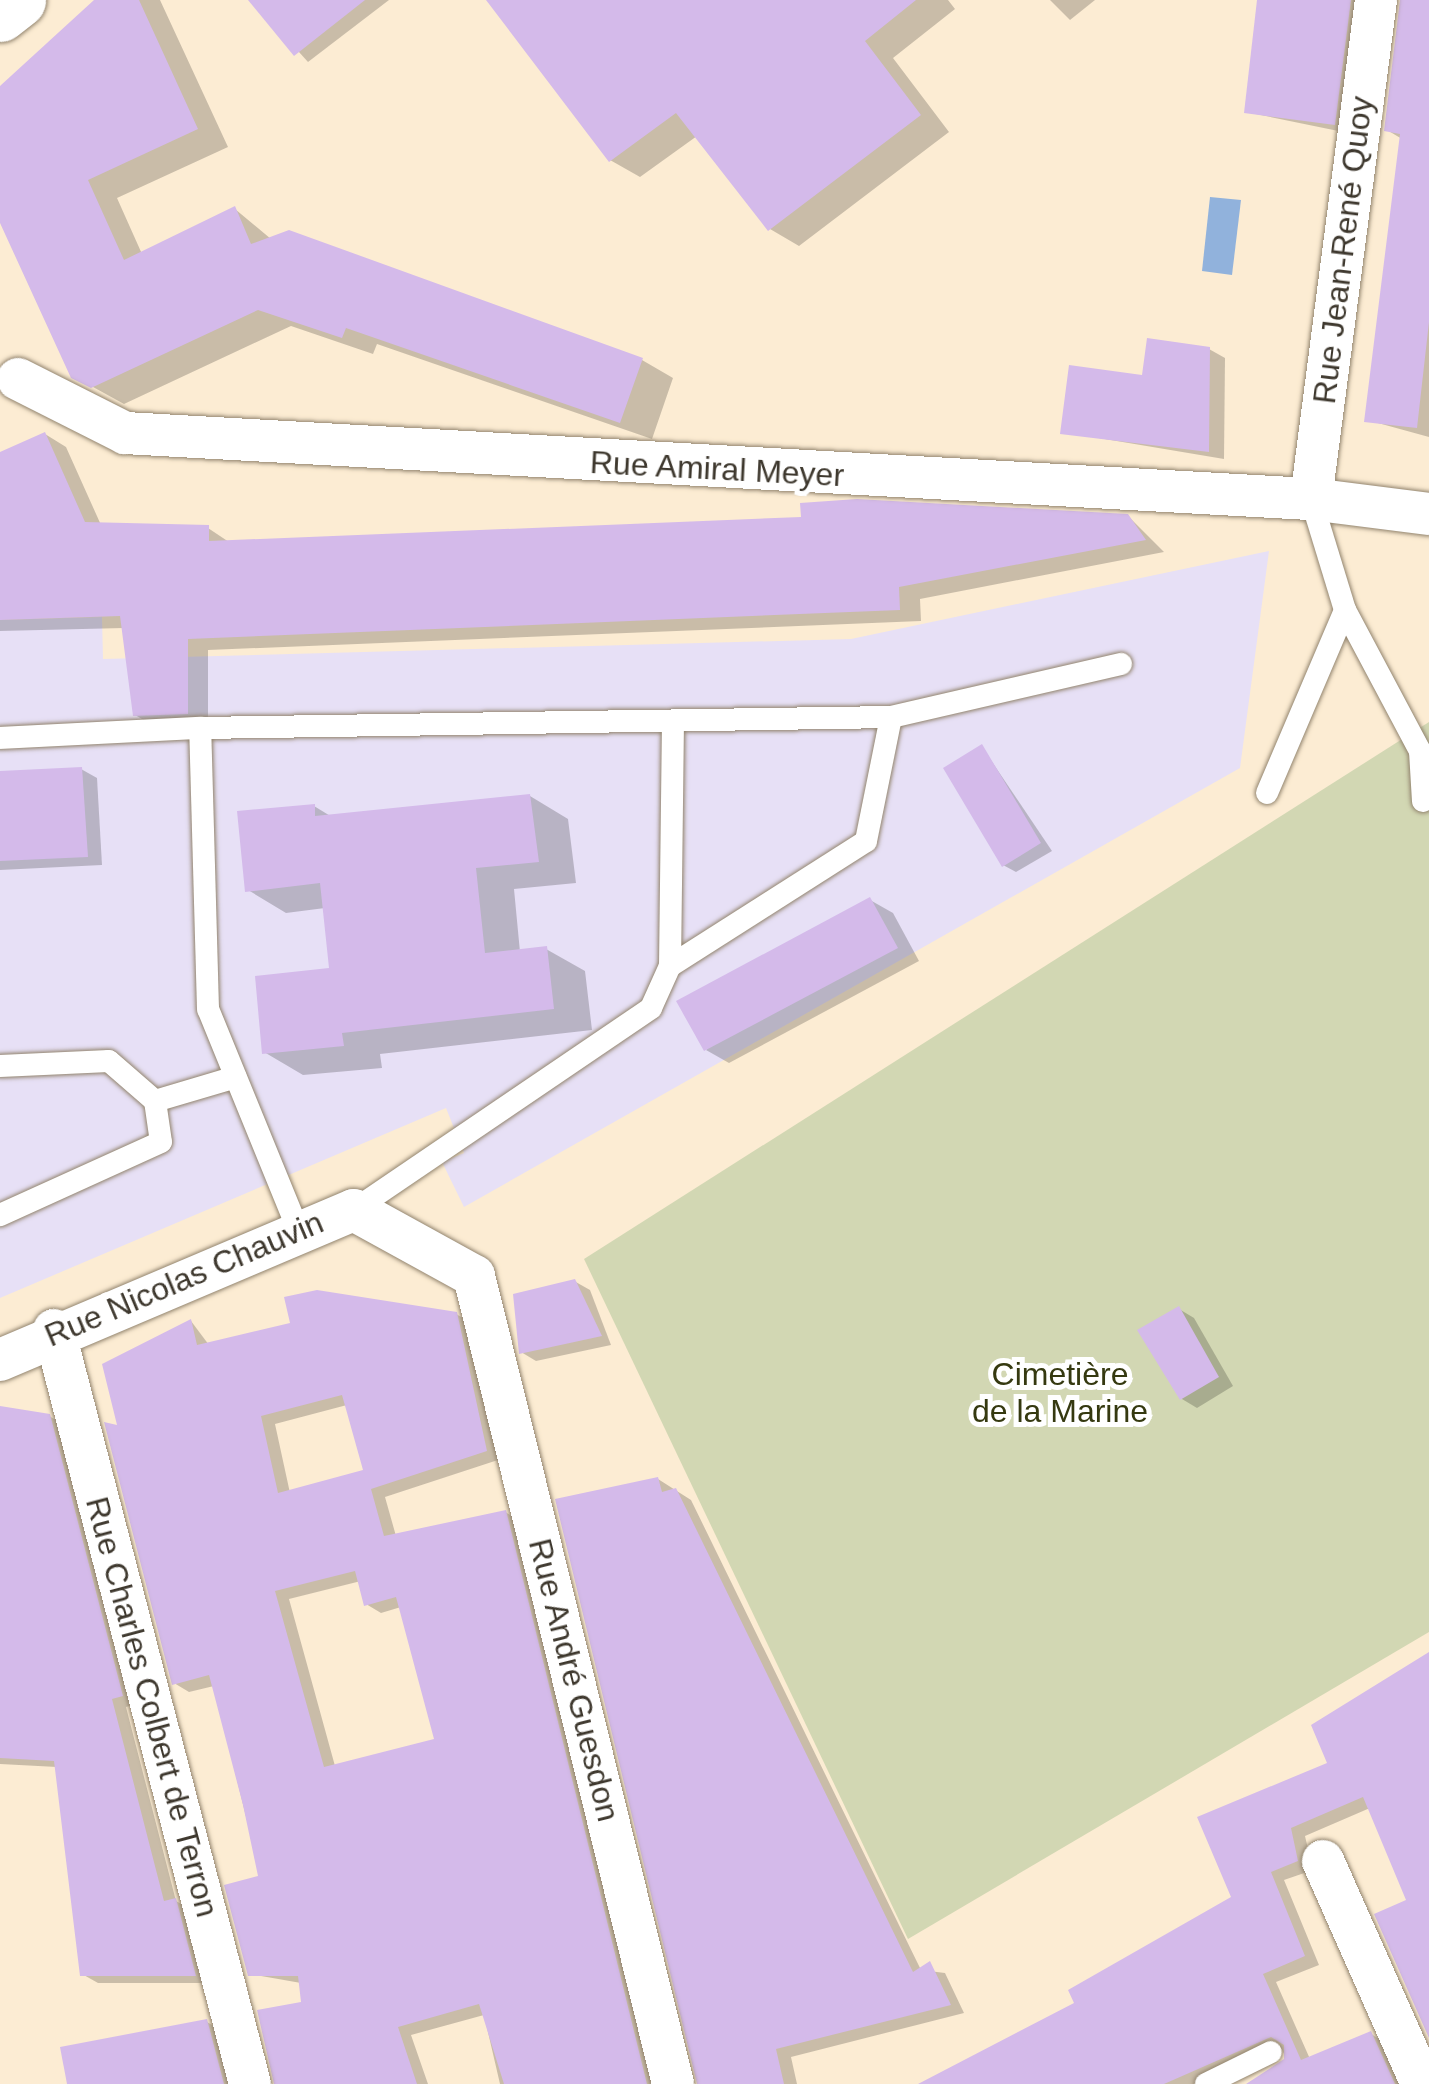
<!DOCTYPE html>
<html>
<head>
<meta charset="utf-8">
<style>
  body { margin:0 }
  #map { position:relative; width:1429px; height:2084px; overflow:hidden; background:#fcecd3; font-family:Arial,sans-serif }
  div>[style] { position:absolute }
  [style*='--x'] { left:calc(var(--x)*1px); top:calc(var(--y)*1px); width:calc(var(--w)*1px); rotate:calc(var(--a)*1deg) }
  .industrial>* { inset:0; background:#e7e0f6 }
  .green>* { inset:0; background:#d2d7b3 }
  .water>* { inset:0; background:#91b2dc }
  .shadow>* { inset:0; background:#0003 }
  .building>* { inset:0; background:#d4baea }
  .roads { filter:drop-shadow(0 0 2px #92846e) drop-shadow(0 0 2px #92846e) }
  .service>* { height:22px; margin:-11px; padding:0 11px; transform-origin:11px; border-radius:11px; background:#fff }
  .minor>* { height:42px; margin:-21px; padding:0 21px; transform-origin:21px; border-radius:21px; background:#fff }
  .tertiary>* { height:55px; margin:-27.5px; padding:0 27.5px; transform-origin:27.5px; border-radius:27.5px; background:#fff }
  span { translate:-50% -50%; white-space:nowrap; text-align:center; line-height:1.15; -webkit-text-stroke:10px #fff; paint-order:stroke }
  .street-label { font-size:32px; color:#3e382e }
  .park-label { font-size:32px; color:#353910 }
</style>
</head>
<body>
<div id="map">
  <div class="industrial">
    <i style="clip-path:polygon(1269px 551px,1240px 768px,464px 1207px,442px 1162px,464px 1153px,446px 1108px,0 1298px,0 620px,102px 617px,103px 659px,851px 639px)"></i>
  </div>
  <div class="green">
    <i style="clip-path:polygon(1429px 722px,1429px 1632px,908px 1939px,584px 1259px)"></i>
  </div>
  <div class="water">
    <i style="clip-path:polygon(1210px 197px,1241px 200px,1232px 275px,1202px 271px)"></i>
  </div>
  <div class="shadow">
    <i style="clip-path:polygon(99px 0,160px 0,228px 147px,117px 198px,142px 254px,235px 209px,271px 239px,642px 360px,673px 378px,652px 439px,377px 344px,373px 354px,291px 326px,124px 404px,73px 376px,0 217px,0 95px)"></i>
    <i style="clip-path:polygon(252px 0,389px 0,308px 62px)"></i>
    <i style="clip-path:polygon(514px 0,948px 0,955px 9px,893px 58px,949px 132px,799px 246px,770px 229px,697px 136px,640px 177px,610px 160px)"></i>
    <i style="clip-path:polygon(1050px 0,1095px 0,1070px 20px)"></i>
    <i style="clip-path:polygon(1260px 0,1375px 0,1353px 134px,1246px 112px)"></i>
    <i style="clip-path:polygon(1402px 0,1429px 0,1429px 437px,1367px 420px,1402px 139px,1387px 130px)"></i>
    <i style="clip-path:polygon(1209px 349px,1225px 358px,1224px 459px,1063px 432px,1145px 377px)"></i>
    <i style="clip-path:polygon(45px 434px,66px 447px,101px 525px,208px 528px,229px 542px,1128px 516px,1164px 552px,920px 599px,921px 621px,208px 650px,208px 725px,156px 727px,135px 715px,124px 628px,0 631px,0 455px)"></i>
    <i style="clip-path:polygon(982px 747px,1052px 851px,1016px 872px,1003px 865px)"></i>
    <i style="clip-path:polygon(81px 769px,97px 778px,102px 865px,0 870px,0 774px)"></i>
    <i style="clip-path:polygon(530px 796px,568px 819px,576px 883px,514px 889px,520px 952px,546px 949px,585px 971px,592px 1030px,380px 1054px,382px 1068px,303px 1075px,264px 1052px,332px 971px,325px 908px,286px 913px,248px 890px,314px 806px,332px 817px)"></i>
    <i style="clip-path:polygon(870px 900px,893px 913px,919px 961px,729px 1063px,706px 1050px)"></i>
    <i style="clip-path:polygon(574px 1281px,590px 1290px,611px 1345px,536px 1361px,521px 1352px)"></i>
    <i style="clip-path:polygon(1179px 1309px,1194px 1318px,1233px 1386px,1197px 1408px,1182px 1399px)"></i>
    <i style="clip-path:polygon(evenodd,456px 1314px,472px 1323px,501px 1459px,385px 1497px,396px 1536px,505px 1512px,521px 1521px,659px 2084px,500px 2084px,484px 2015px,411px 2035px,428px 2084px,274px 2084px,303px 2004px,301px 1983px,250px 1974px,261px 1878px,214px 1686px,189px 1692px,174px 1683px,121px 1428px,191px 1321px,209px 1345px,456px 1314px,347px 1405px,366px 1471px,290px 1493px,275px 1424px,347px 1405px,456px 1314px,361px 1581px,366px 1604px,381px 1613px,401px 1607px,437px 1741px,335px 1766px,289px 1599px,361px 1581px)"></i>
    <i style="clip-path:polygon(49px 1416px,65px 1425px,137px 1704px,126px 1707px,176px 1901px,190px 1909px,210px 1983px,98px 1983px,82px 1974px,57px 1767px,0 1764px,0 1432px)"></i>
    <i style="clip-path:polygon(658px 1479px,691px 1500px,921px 1970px,945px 1973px,964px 2013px,791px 2057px,797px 2084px,698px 2084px)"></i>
    <i style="clip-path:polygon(1429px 1655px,1429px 2007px,1409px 1902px,1370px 1808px,1305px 1836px,1313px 1870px,1284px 1880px,1319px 1965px,1276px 1982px,1310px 2059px,1371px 2034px,1386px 2043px,1404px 2084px,1261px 2084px,1287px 2060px,1280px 2046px,1194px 2084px,964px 2084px,1234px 1898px,1331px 1764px)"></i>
    <i style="clip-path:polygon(207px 2022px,222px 2031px,236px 2084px,69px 2084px)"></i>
  </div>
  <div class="building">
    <i style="clip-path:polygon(94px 0,139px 0,198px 129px,88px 180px,124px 260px,235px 206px,251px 244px,289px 230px,643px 358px,620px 423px,346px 328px,342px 338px,258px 310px,91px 388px,71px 378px,0 223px,0 86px)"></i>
    <i style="clip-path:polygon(248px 0,365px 0,294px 56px)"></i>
    <i style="clip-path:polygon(486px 0,916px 0,865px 41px,921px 115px,768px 231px,676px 113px,609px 162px)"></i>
    <i style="clip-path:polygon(1257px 0,1351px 0,1335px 125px,1244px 113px)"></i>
    <i style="clip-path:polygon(1400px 0,1429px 0,1429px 322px,1417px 428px,1364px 422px,1400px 134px,1384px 131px)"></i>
    <i style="clip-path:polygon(1147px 338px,1210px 347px,1209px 452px,1060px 434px,1069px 365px,1142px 375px)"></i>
    <i style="clip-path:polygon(45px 432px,85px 522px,209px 525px,209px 541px,801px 517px,800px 503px,857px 499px,1128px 514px,1146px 540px,899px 587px,900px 610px,188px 639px,188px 714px,133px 716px,120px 616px,0 620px,0 452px)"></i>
    <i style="clip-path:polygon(982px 744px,1041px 843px,1002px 867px,943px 768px)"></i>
    <i style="clip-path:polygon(82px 767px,88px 857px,0 861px,0 771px)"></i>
    <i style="clip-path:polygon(530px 794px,539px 862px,476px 868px,485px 953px,547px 946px,554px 1009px,342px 1033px,344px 1046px,262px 1054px,255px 976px,329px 968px,320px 883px,245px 892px,237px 811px,315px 804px,315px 816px)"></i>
    <i style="clip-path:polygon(870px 897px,898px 948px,704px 1051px,676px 1001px)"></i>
    <i style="clip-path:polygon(575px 1279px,602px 1336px,519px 1354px,513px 1294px)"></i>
    <i style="clip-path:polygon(evenodd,317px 1290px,457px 1312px,487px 1451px,371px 1489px,384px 1536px,506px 1510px,647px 2084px,504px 2084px,479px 2004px,398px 2027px,417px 2084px,274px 2084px,257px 2010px,301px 2002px,298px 1976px,248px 1976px,224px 1885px,258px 1876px,243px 1805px,209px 1675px,172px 1685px,104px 1422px,117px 1425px,102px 1364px,191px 1319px,197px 1345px,290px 1323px,284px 1297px,317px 1290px,342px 1395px,363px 1470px,278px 1493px,261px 1416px,342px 1395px,317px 1290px,355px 1571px,364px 1606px,396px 1597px,434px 1739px,324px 1767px,275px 1591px,355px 1571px)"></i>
    <i style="clip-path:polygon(1179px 1306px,1219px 1377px,1180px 1400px,1137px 1330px)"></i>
    <i style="clip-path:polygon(0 1406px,50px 1414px,123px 1696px,112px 1699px,164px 1901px,176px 1898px,196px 1976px,80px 1976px,54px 1761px,0 1758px)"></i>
    <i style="clip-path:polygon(658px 1477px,662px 1492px,676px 1488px,913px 1972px,930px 1961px,951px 2005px,776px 2049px,784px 2084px,697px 2084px,555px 1499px)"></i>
    <i style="clip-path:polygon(1429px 1652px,1429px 2038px,1374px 1914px,1406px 1900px,1363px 1797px,1291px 1828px,1298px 1861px,1271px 1872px,1305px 1956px,1263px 1974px,1301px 2060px,1371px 2031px,1395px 2084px,1246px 2084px,1284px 2059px,1284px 2045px,1271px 2037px,1164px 2084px,918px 2084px,1074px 2003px,1068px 1990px,1231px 1897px,1197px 1817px,1327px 1763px,1311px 1725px)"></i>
    <i style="clip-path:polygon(207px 2019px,224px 2084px,67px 2084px,60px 2047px)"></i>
  </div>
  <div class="roads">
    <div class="service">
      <i style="--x:1345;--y:610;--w:160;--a:62"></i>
      <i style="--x:1420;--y:751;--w:50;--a:86.6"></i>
      <i style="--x:0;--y:738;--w:200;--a:-2.9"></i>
      <i style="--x:1267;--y:793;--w:199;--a:-66.9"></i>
      <i style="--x:1345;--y:610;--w:116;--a:-107"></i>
      <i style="--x:670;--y:966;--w:232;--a:-32.5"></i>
      <i style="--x:866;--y:841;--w:126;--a:-78.6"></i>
      <i style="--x:0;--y:1066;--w:109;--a:-2.6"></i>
      <i style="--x:109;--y:1061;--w:61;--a:41"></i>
      <i style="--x:155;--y:1101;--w:41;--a:81.7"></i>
      <i style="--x:161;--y:1142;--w:177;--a:155.6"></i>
      <i style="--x:155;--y:1101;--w:84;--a:-16.5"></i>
      <i style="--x:354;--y:1210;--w:359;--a:-34.2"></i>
      <i style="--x:651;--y:1008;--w:46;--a:-65.7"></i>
      <i style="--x:670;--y:966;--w:245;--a:-89.3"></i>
      <i style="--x:297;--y:1227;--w:235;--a:-112.2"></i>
      <i style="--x:208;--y:1009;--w:281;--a:-91.6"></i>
      <i style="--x:200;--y:728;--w:691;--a:-0.91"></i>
      <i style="--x:891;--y:717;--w:236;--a:-13"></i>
      <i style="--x:1206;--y:2084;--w:72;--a:-26.2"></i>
    </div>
    <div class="minor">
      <i style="--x:18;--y:379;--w:120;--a:26.8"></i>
      <i style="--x:125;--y:433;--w:1188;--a:3.19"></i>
      <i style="--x:1311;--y:499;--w:119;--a:7.2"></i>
      <i style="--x:1311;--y:499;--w:503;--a:-82.58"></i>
      <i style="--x:54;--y:1330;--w:779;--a:75.43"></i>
      <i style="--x:0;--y:1360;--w:384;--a:-23"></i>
      <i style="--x:354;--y:1210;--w:137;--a:28.8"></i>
      <i style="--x:474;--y:1276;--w:832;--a:76.16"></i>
      <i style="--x:1323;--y:1861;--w:244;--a:66.1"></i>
    </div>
    <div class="tertiary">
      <i style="--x:0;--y:14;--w:23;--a:-38"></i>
    </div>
  </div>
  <div class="street-label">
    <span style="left:1343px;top:250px;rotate:-83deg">Rue Jean-René Quoy</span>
    <span style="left:717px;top:469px;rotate:3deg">Rue Amiral Meyer</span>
    <span style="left:184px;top:1279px;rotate:-23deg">Rue Nicolas Chauvin</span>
    <span style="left:574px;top:1680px;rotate:76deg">Rue André Guesdon</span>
    <span style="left:152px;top:1707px;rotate:75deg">Rue Charles Colbert de Terron</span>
  </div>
  <div class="park-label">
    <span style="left:1060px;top:1393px">Cimetière<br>de la Marine</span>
  </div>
</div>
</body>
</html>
